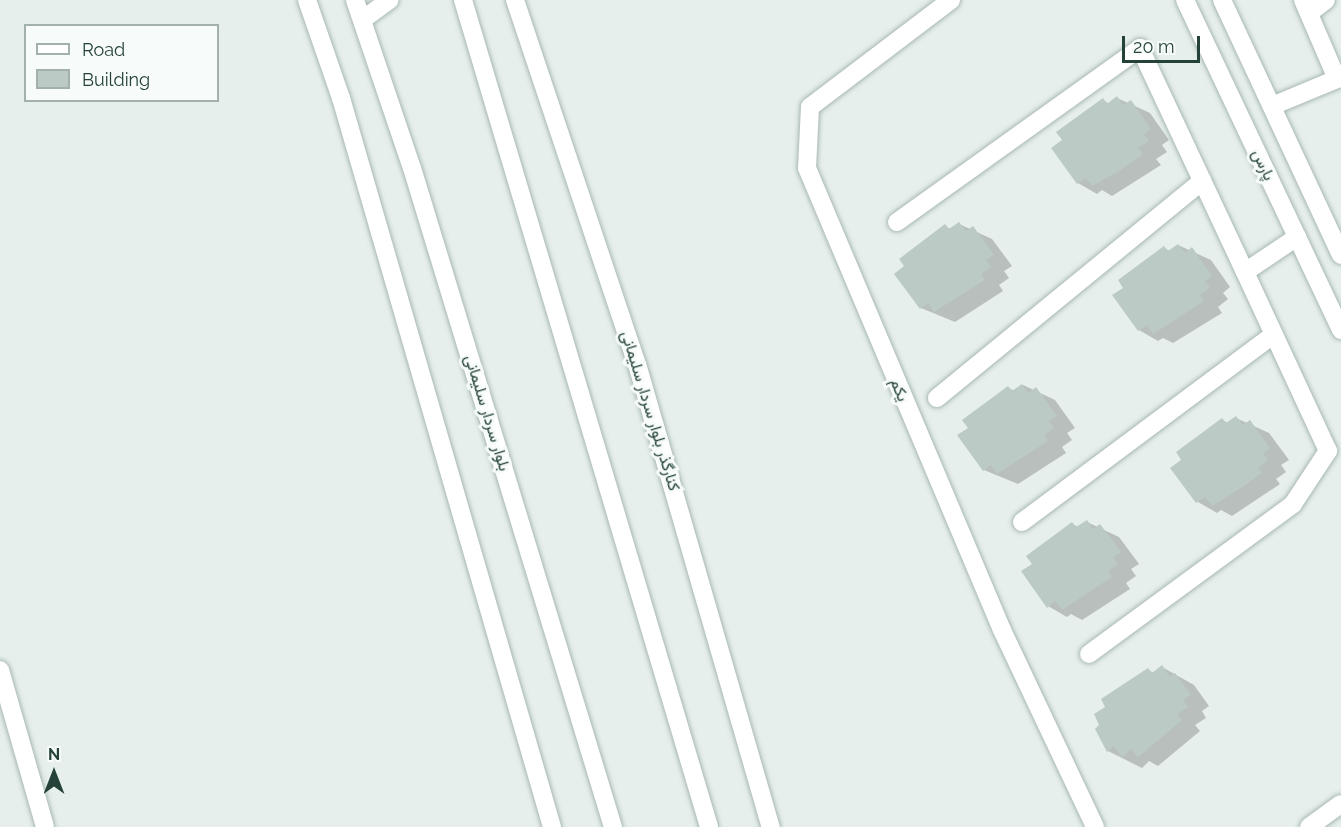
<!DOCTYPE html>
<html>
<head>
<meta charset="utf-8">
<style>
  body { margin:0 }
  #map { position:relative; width:1341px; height:827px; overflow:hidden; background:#e6efeb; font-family:Raleway,Vazirmatn,sans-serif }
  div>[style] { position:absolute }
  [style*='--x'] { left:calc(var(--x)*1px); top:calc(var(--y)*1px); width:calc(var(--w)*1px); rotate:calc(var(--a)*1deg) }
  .shadow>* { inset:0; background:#0003 }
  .building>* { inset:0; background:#bbcac4 }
  .roads { filter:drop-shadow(0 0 2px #a8b8b2) drop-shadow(0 0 2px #a8b8b2) }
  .street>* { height:18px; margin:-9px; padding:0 9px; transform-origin:9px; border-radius:9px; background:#fff }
  .secondary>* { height:18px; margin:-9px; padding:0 9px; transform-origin:9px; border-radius:9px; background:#fff }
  span { translate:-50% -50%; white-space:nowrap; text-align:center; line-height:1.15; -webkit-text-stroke:6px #f7fbf9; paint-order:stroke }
  .street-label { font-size:16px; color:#24423a }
  .legend { position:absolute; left:24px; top:24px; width:195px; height:78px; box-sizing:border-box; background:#f7fbf9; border:2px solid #a3b1ad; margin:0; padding:8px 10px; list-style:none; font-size:18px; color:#24423a }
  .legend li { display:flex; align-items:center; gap:12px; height:30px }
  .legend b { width:30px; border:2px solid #a3b1ad }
  .north { position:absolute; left:24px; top:743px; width:60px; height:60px; -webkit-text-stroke:4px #f7fbf9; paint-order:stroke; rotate:0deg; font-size:16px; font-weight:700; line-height:24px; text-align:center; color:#24423a }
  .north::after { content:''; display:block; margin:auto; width:21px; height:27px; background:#24423a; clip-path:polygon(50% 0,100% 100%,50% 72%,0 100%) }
  .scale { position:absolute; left:1122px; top:36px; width:78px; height:27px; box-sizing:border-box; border:3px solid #24423a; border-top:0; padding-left:8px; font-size:18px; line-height:21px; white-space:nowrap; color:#24423a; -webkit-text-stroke:4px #f7fbf9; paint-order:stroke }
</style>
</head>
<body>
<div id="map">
  <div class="shadow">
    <i style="clip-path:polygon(1117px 98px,1150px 113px,1169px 140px,1162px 145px,1167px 152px,1156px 159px,1161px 165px,1112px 196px,1102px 190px,1097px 194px,1078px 183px,1064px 141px,1103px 100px,1109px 104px)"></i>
    <i style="clip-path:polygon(959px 224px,992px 239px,1012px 266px,1004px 271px,1009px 278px,999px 285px,1003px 291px,955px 322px,921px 308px,945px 226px,952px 230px)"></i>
    <i style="clip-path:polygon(1178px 245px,1211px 260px,1230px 287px,1223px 293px,1228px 299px,1218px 307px,1222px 313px,1173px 343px,1163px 338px,1158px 341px,1139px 330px,1125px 288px,1164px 248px,1170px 251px)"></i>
    <i style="clip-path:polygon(1023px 385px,1055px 400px,1075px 428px,1067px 433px,1072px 440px,1062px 447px,1066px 453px,1018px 484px,984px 470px,970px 428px,1008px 388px,1015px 391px)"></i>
    <i style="clip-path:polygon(1236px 418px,1269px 433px,1289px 460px,1281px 465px,1286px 472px,1276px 479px,1280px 484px,1232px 516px,1221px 510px,1217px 513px,1198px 502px,1173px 468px,1222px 420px,1228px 423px)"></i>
    <i style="clip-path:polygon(1087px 522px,1119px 537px,1139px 564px,1131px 569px,1136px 576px,1126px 583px,1130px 589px,1082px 620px,1071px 614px,1067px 617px,1048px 606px,1034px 564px,1073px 524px,1079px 528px)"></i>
    <i style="clip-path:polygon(1162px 667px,1194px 685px,1209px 706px,1202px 711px,1206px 718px,1195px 725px,1200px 731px,1158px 766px,1149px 761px,1142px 768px,1108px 751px,1097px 729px,1107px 707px,1148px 670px,1154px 673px)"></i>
  </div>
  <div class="building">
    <i style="clip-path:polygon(1117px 96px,1123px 105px,1131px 100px,1151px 129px,1144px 134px,1149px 141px,1138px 148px,1143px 154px,1119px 171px,1092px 186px,1086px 178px,1077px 184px,1051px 148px,1062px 140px,1056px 132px,1103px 98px,1107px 104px)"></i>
    <i style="clip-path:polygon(959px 222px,966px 231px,973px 226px,994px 255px,986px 260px,991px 267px,981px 274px,985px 280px,934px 312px,928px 303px,920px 309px,894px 274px,904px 266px,899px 259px,945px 224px,949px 229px)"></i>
    <i style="clip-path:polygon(1178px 244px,1185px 253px,1192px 247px,1212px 276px,1205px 281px,1210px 288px,1200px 295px,1204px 301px,1153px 334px,1147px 325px,1138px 331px,1112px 295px,1123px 288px,1118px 280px,1164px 246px,1168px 251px)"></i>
    <i style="clip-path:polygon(1022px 384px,1029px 393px,1036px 387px,1057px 416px,1049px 421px,1054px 428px,1044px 435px,1048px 441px,997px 474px,991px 465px,983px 471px,957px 435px,968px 428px,962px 420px,1008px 386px,1012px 391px)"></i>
    <i style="clip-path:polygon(1236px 416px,1243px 425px,1250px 420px,1270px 448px,1263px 454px,1268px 460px,1258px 468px,1262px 473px,1238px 490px,1212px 506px,1205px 497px,1196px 503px,1170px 468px,1181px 460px,1176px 452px,1222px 418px,1226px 423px)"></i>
    <i style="clip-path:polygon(1087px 520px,1093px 529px,1100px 524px,1121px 552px,1113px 558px,1118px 564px,1108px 571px,1112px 577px,1062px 610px,1055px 601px,1047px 608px,1021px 571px,1032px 564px,1026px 556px,1072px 522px,1076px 527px)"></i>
    <i style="clip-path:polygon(1162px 665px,1169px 676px,1175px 673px,1191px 695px,1183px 700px,1188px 707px,1177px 714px,1182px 720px,1138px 757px,1131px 749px,1122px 758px,1114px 746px,1107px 752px,1095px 729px,1099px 725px,1094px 714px,1105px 707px,1101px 699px,1148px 668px,1152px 673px)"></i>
  </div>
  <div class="roads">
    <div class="street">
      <i style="--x:951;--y:0;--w:177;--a:142.8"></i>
      <i style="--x:810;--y:107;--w:61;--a:92.8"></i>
      <i style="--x:807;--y:168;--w:501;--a:67.12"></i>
      <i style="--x:1002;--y:630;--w:218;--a:64.7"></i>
      <i style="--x:1309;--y:13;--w:21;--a:-37"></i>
      <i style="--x:1272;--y:106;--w:70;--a:-22.6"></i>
      <i style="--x:1337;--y:79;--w:86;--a:-113.3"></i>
      <i style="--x:897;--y:222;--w:299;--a:-35.6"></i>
      <i style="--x:1140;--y:48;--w:247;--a:64.9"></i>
      <i style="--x:937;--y:398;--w:343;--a:-39.3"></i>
      <i style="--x:1022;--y:522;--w:314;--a:-36.7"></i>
      <i style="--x:1089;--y:654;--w:253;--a:-36.3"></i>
      <i style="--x:1293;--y:504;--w:64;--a:-56.6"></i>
      <i style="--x:1328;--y:451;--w:197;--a:-114.9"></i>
      <i style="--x:1245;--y:272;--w:63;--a:-33.9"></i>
      <i style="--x:0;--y:670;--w:163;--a:74"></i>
      <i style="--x:1309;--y:827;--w:39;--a:-36"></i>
    </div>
    <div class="secondary">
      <i style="--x:307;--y:0;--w:104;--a:70.9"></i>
      <i style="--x:341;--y:98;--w:759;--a:73.86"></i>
      <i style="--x:355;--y:0;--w:177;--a:71.3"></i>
      <i style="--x:412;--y:168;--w:689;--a:73.04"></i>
      <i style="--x:463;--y:0;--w:863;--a:73.43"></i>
      <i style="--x:515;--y:0;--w:384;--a:71.5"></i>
      <i style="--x:637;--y:364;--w:482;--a:73.9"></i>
      <i style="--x:1185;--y:0;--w:365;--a:64.7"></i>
      <i style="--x:1222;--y:0;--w:281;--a:65"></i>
      <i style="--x:362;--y:20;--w:34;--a:-36"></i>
    </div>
  </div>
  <div class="street-label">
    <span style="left:1263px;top:165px;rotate:65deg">پارس</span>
    <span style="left:899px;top:390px;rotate:67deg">یکم</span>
    <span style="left:650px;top:411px;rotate:73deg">کنارگذر بلوار سردار سلیمانی</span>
    <span style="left:487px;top:413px;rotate:73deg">بلوار سردار سلیمانی</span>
  </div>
  <ul class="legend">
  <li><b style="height:8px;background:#fff"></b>Road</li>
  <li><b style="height:16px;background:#bbcac4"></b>Building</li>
  </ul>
  <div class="north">N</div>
  <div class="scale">20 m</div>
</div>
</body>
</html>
